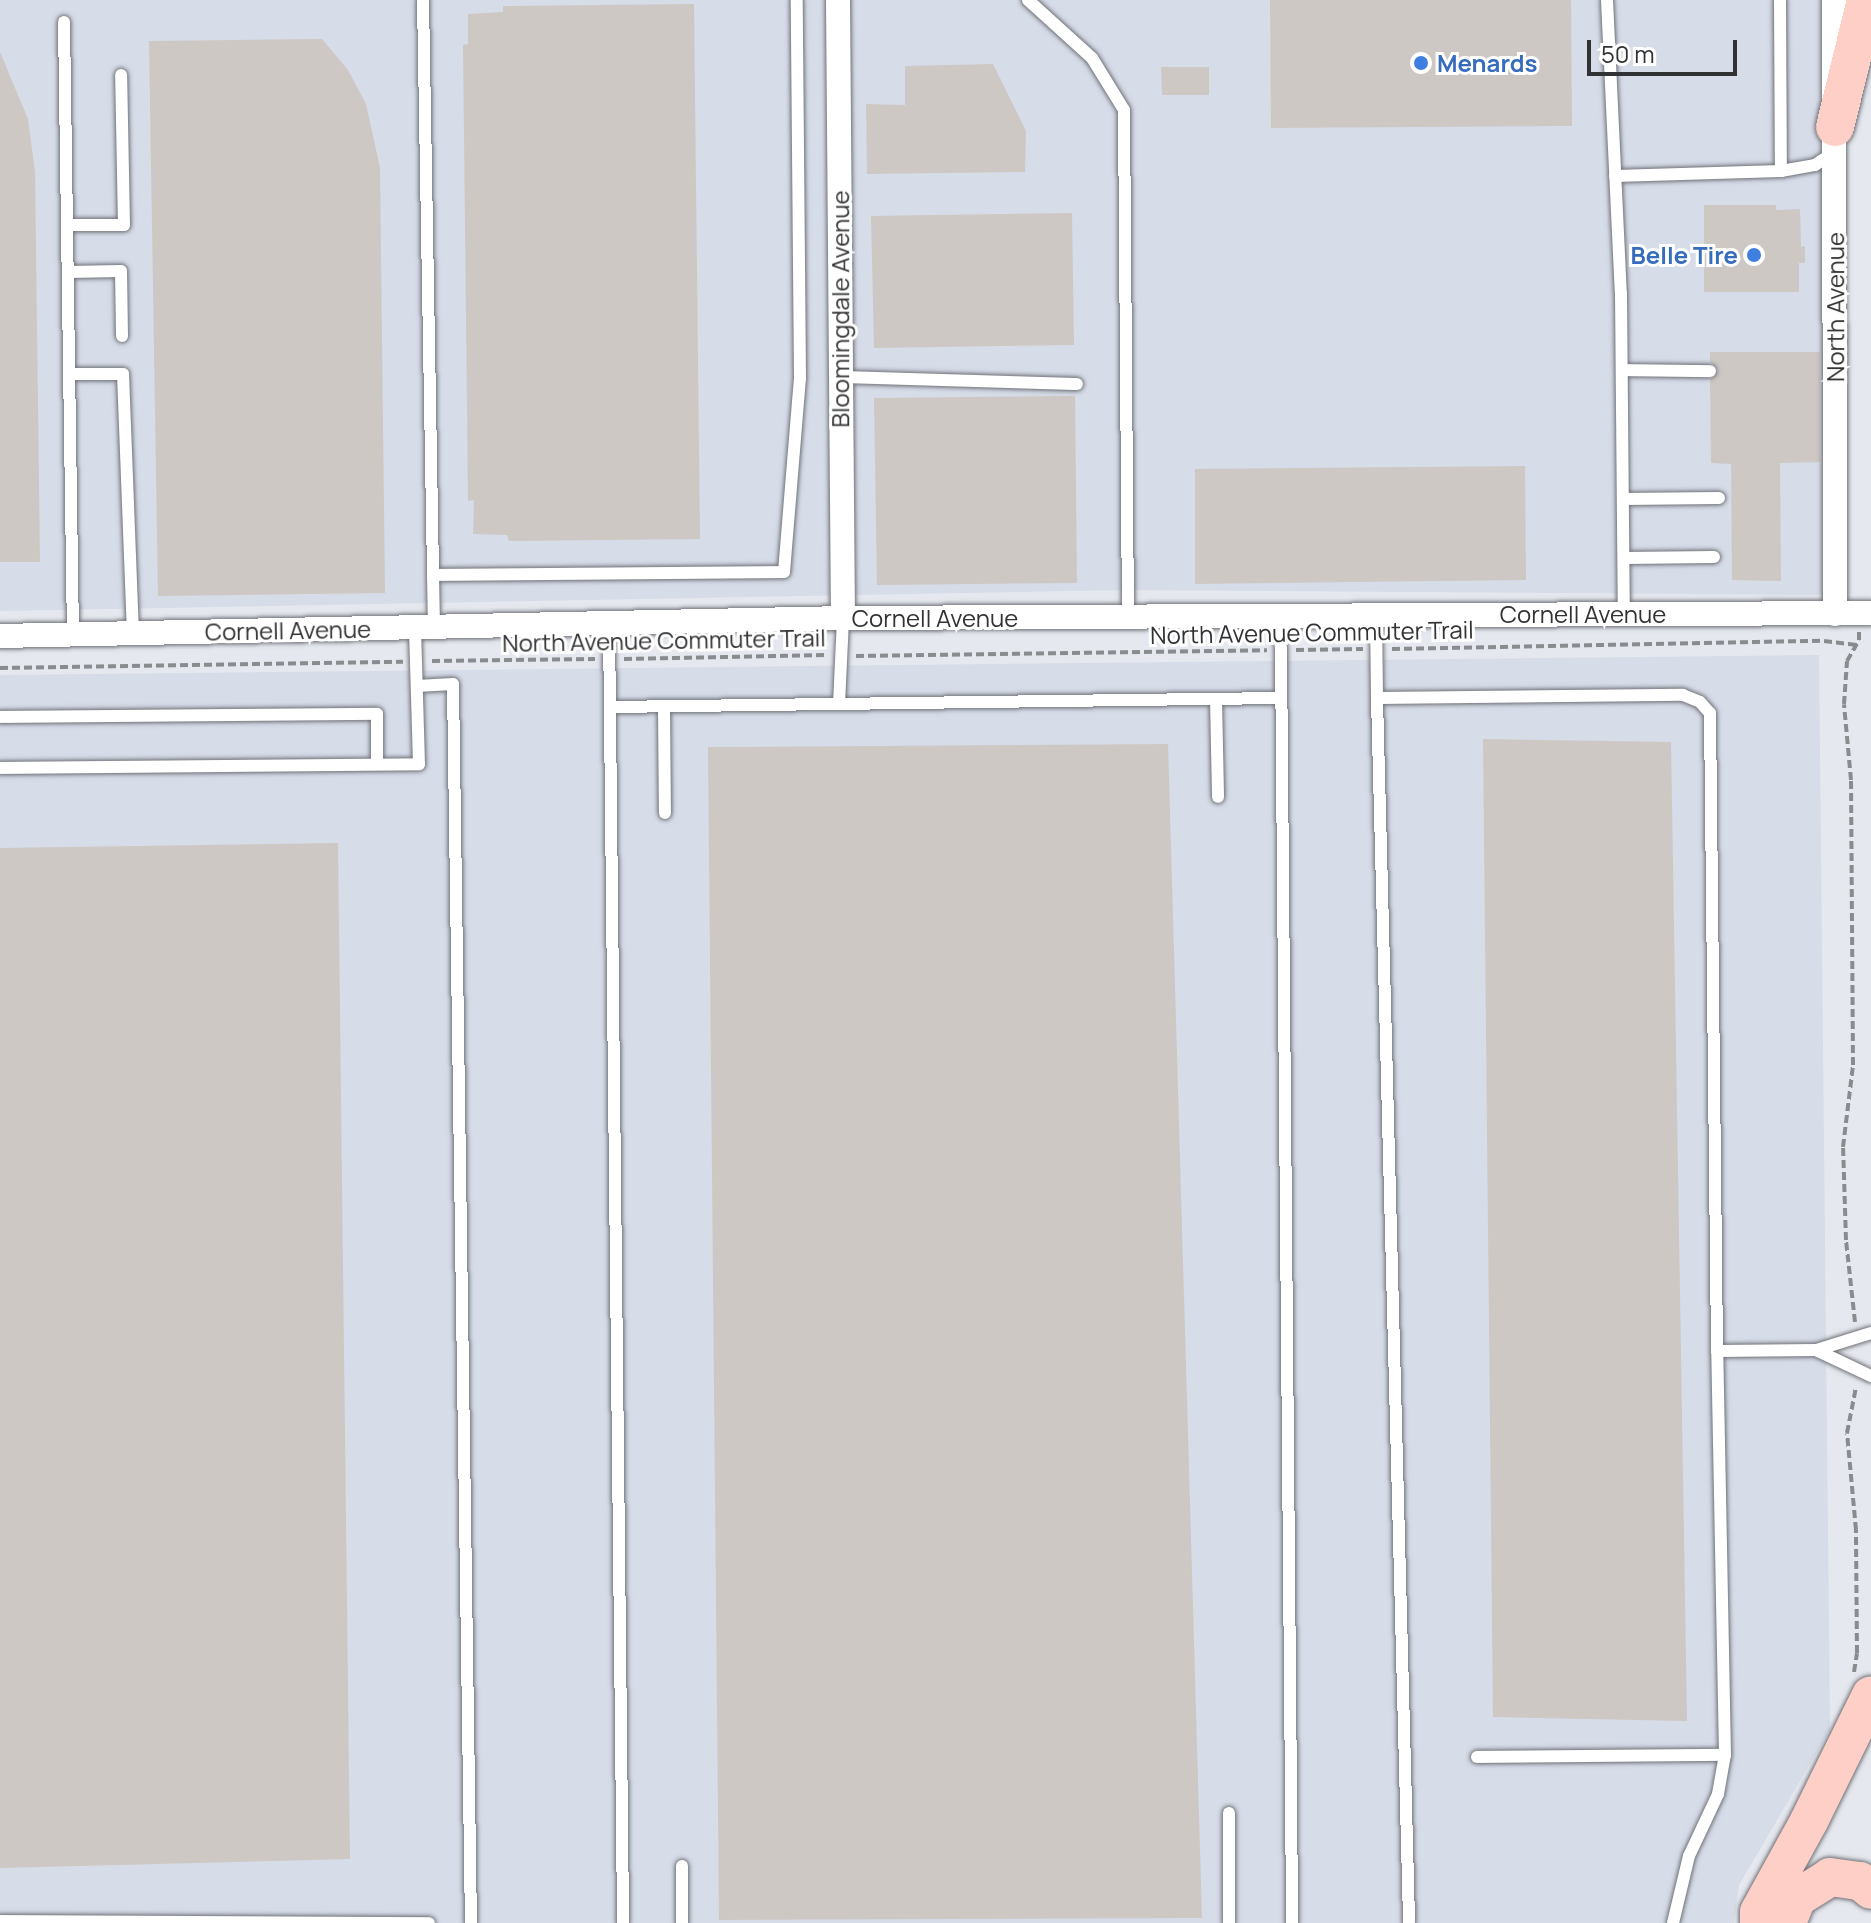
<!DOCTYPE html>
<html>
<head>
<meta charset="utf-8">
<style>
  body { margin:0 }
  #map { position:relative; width:1871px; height:1923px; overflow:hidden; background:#e5e8ee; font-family:Manrope,sans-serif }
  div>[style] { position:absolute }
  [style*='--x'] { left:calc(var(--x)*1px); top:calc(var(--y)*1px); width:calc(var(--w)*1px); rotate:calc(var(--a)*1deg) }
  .built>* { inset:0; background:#d6dce8 }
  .building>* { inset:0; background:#cec8c4 }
  .path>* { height:4px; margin-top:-2px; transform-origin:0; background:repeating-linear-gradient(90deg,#898b8f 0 8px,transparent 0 12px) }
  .roads { filter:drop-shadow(0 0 2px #707278) drop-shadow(0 0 2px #707278) }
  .service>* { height:12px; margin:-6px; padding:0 6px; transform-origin:6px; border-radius:6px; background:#fff }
  .minor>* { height:24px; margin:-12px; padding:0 12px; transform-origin:12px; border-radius:12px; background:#fff }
  .primary>* { height:38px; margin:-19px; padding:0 19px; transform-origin:19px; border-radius:19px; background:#fdcfc7 }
  .dots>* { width:22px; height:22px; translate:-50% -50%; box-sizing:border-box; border:4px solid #fff; border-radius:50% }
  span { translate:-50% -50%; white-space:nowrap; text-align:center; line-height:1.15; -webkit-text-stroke:6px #fff; paint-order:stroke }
  .shop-label { font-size:24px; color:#366cbe; font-weight:700 }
  .left { translate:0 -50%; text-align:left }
  .right { translate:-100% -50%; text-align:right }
  .street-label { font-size:24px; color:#313234 }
  .scale { position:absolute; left:1587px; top:40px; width:150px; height:36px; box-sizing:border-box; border:4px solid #313234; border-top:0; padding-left:10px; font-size:24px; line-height:28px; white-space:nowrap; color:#313234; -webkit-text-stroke:6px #fff; paint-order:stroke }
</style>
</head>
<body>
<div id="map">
  <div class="built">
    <i style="clip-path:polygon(0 0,1824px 0,1826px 595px,1128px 590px,0 611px)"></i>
    <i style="clip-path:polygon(1819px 655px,1830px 1730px,1739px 1885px,1734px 1923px,0 1923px,0 675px)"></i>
  </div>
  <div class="building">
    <i style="clip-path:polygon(1270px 0,1571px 0,1572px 126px,1271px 128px)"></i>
    <i style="clip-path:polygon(694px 4px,700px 539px,509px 541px,507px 535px,473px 534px,474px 500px,468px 501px,463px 45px,468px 44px,468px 14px,503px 12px,503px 6px)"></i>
    <i style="clip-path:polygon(322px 39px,348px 70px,366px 104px,380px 168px,385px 593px,158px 596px,149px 41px)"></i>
    <i style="clip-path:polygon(0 52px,28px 119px,35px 172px,40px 562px,0 562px)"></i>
    <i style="clip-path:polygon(993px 64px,1026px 131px,1025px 172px,867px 174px,866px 104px,905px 105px,905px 66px)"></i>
    <i style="clip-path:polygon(1161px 67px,1209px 67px,1209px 95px,1162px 95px)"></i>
    <i style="clip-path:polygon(1704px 205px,1776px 205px,1776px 210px,1800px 209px,1801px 247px,1805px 246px,1805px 263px,1799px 263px,1799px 292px,1704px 292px)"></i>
    <i style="clip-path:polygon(1072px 213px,1074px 345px,874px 348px,871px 216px)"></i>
    <i style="clip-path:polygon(1710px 352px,1820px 352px,1820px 462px,1780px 463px,1781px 581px,1732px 580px,1731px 464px,1711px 463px,1710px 380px,1719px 370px,1710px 362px)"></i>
    <i style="clip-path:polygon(1075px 396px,1077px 583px,877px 585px,874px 398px)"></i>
    <i style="clip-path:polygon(1525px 466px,1526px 580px,1195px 584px,1195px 469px)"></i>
    <i style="clip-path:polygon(1483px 739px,1671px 742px,1687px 1721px,1493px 1717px)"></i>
    <i style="clip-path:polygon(1168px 744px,1202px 1918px,719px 1920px,708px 747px)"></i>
    <i style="clip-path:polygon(338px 843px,350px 1859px,0 1868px,0 848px)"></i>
  </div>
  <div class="path">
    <i style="--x:1392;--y:649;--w:432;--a:-1.1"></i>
    <i style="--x:1824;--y:641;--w:33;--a:7"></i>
    <i style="--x:1296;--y:650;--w:67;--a:-0.9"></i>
    <i style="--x:856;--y:656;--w:411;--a:-0.8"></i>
    <i style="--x:624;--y:659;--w:203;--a:-1.1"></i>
    <i style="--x:432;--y:661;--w:163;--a:-0.7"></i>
    <i style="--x:0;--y:668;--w:403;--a:-0.9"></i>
    <i style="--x:1855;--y:1322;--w:82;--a:-96.3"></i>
    <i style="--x:1846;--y:1240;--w:93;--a:-91.8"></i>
    <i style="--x:1843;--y:1147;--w:83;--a:-83"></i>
    <i style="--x:1853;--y:1065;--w:285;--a:-90.4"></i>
    <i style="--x:1851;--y:780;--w:76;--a:-95.3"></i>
    <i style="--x:1844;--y:704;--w:43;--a:-86"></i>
    <i style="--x:1847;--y:661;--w:24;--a:-60"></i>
    <i style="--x:1859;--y:640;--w:8;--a:-90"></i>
    <i style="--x:1854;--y:1672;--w:19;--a:-81"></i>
    <i style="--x:1857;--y:1653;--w:123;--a:-90.5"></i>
    <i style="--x:1856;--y:1530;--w:97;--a:-95.3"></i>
    <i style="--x:1847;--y:1433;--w:47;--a:-78.9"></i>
  </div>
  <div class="roads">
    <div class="service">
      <i style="--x:423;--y:0;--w:575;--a:89"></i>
      <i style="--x:433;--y:575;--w:351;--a:-0.5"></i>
      <i style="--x:784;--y:572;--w:194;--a:-85.3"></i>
      <i style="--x:800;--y:379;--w:379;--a:-90.5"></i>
      <i style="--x:1028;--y:0;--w:86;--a:42.2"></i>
      <i style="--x:1092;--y:58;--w:61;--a:58.4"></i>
      <i style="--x:1124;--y:110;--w:507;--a:89.55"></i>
      <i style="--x:1607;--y:0;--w:293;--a:87.3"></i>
      <i style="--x:1621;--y:293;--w:321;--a:89.5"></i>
      <i style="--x:1780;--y:0;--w:171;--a:89.7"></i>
      <i style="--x:64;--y:22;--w:612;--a:89.16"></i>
      <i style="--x:1615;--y:176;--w:166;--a:-1.7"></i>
      <i style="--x:1781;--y:171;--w:35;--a:-10"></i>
      <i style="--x:1815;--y:165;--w:22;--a:-34"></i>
      <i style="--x:67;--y:225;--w:57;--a:0"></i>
      <i style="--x:124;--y:225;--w:150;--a:-91.1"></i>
      <i style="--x:68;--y:272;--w:53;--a:-1.1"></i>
      <i style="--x:121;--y:271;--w:65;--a:89.1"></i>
      <i style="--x:1622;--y:370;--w:88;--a:0.7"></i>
      <i style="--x:69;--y:374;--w:54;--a:0"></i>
      <i style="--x:123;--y:374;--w:259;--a:87.8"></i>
      <i style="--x:841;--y:377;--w:236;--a:1.7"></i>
      <i style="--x:1623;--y:499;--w:96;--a:-0.6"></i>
      <i style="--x:1624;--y:558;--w:90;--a:-0.6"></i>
      <i style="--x:433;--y:575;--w:52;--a:88.9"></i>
      <i style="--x:1376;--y:615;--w:83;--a:89.3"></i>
      <i style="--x:1377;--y:698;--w:306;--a:-0.6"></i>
      <i style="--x:1683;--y:695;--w:18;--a:22"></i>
      <i style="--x:1700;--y:702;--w:15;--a:48"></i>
      <i style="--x:1710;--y:713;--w:638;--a:89.37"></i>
      <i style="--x:1717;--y:1351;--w:99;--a:-0.6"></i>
      <i style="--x:1277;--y:616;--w:34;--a:83"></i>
      <i style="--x:1281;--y:650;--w:1273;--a:89.5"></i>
      <i style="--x:609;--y:623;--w:1300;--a:89.38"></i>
      <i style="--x:417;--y:686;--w:36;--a:-3"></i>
      <i style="--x:453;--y:684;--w:1239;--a:89.17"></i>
      <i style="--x:1377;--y:698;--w:1225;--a:88.5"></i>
      <i style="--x:1216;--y:699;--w:98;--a:88.8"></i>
      <i style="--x:839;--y:704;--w:86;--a:-87.3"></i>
      <i style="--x:610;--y:707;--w:671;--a:-0.77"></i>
      <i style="--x:664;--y:707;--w:106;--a:89.5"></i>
      <i style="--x:0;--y:717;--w:377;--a:-0.5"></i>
      <i style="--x:377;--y:714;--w:50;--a:90"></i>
      <i style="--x:0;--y:768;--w:419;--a:-0.5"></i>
      <i style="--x:419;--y:764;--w:137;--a:-91.7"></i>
      <i style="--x:1871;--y:1333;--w:58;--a:162.8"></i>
      <i style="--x:1816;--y:1350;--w:61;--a:25.3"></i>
      <i style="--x:1477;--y:1757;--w:248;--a:-0.5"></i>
      <i style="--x:1725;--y:1755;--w:404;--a:-91.1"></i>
      <i style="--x:1229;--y:1813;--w:110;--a:90"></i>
      <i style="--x:0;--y:1921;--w:429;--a:0.3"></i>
      <i style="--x:682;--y:1923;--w:57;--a:-90"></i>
      <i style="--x:1673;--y:1923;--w:69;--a:-76.6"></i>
      <i style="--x:1689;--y:1856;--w:68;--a:-64.9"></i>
      <i style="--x:1718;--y:1794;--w:40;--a:-80"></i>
    </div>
    <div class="minor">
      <i style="--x:838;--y:0;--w:618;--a:89.54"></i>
      <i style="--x:1834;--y:0;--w:614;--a:89.91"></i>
      <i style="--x:0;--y:636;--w:843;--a:-1.22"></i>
      <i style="--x:843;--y:618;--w:1028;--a:-0.28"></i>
    </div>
    <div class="primary">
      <i style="--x:1835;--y:127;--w:131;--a:-76.3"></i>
      <i style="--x:1759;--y:1923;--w:11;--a:-90"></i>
      <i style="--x:1759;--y:1912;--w:104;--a:-61.2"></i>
      <i style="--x:1809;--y:1821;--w:140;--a:-63.8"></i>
      <i style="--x:1787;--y:1923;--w:27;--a:-68"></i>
      <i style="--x:1797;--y:1898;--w:39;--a:-32"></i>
      <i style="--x:1830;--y:1877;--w:30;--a:8"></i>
      <i style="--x:1860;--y:1881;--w:14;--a:39"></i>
    </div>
  </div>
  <div class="dots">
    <i style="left:1421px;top:63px;background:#3f7fe0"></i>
    <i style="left:1754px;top:255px;background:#3f7fe0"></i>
  </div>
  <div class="shop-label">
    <span class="left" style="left:1437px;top:63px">Menards</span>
    <span class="right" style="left:1738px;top:255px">Belle Tire</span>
  </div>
  <div class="street-label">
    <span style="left:1835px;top:307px;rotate:-90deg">North Avenue</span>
    <span style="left:840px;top:309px;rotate:-90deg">Bloomingdale Avenue</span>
    <span style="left:1583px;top:614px">Cornell Avenue</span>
    <span style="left:935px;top:618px">Cornell Avenue</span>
    <span style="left:288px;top:630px;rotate:-1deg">Cornell Avenue</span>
    <span style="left:1312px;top:632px;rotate:-1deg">North Avenue Commuter Trail</span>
    <span style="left:664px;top:640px;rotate:-1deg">North Avenue Commuter Trail</span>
  </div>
  <div class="scale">50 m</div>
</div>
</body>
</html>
